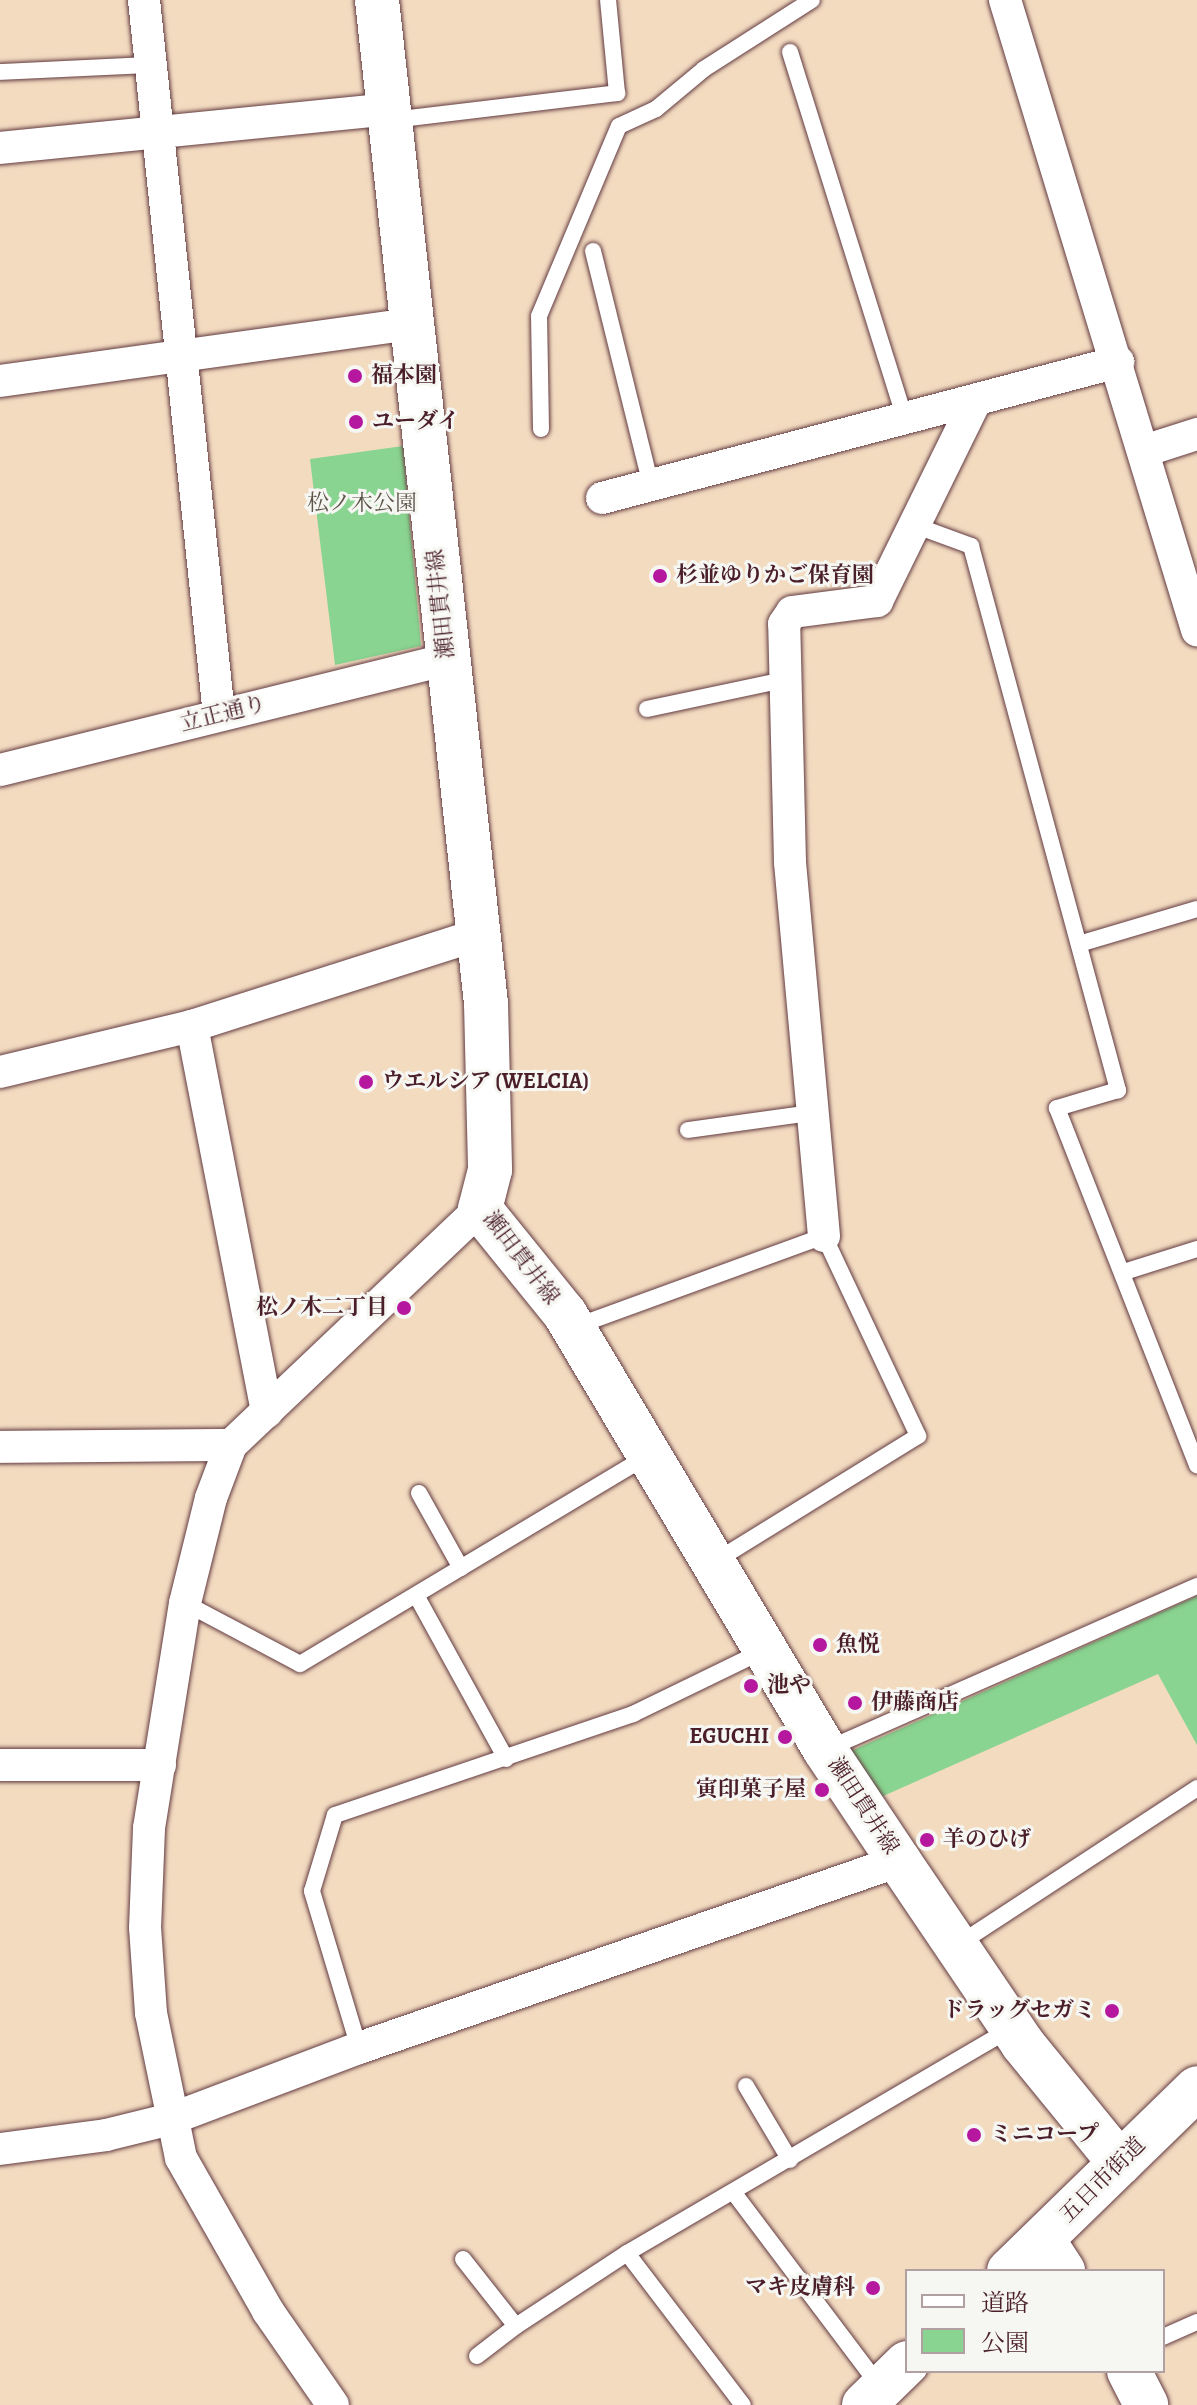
<!DOCTYPE html>
<html>
<head>
<meta charset="utf-8">
<style>
  body { margin:0 }
  #map { position:relative; width:1197px; height:2405px; overflow:hidden; background:#f3dbc0; font-family:Alegreya,"Noto Serif JP",serif }
  div>[style] { position:absolute }
  [style*='--x'] { left:calc(var(--x)*1px); top:calc(var(--y)*1px); width:calc(var(--w)*1px); rotate:calc(var(--a)*1deg) }
  .green>* { inset:0; background:#89d490 }
  .roads { filter:drop-shadow(0 0 2px #633b41) drop-shadow(0 0 2px #633b41) }
  .lane>* { height:16px; margin:-8px; padding:0 8px; transform-origin:8px; border-radius:8px; background:#fff }
  .street>* { height:32px; margin:-16px; padding:0 16px; transform-origin:16px; border-radius:16px; background:#fff }
  .secondary>* { height:44px; margin:-22px; padding:0 22px; transform-origin:22px; border-radius:22px; background:#fff }
  .primary>* { height:44px; margin:-22px; padding:0 22px; transform-origin:22px; border-radius:22px; background:#fff }
  .dots>* { width:22px; height:22px; translate:-50% -50%; box-sizing:border-box; border:4px solid #f6f6f2; border-radius:50% }
  span { translate:-50% -50%; white-space:nowrap; text-align:center; line-height:1.15; -webkit-text-stroke:6px #f6f6f2; paint-order:stroke }
  .poi-label { font-size:22px; color:#4a1f2b; font-weight:700 }
  .left { translate:0 -50%; text-align:left }
  .right { translate:-100% -50%; text-align:right }
  .park-label { font-size:22px; color:#5d5549 }
  .street-label { font-size:22px; color:#4a1f2b }
  .legend { position:absolute; left:905px; top:2269px; width:260px; height:104px; box-sizing:border-box; background:#f6f6f2; border:2px solid #b1a0a2; margin:0; padding:10px 14px; list-style:none; font-size:24px; color:#4a1f2b }
  .legend li { display:flex; align-items:center; gap:16px; height:40px }
  .legend b { width:40px; border:2px solid #b1a0a2 }
</style>
</head>
<body>
<div id="map">
  <div class="green">
    <i style="clip-path:polygon(403px 446px,421px 646px,335px 665px,310px 459px)"></i>
    <i style="clip-path:polygon(1197px 1596px,1197px 1745px,1158px 1674px,872px 1801px,842px 1755px)"></i>
  </div>
  <div class="roads">
    <div class="lane">
      <i style="--x:790;--y:52;--w:386;--a:72.6"></i>
      <i style="--x:0;--y:72;--w:151;--a:-2.7"></i>
      <i style="--x:392;--y:120;--w:227;--a:-6.8"></i>
      <i style="--x:617;--y:93;--w:93;--a:-95.5"></i>
      <i style="--x:593;--y:251;--w:241;--a:76.1"></i>
      <i style="--x:541;--y:429;--w:113;--a:-91"></i>
      <i style="--x:539;--y:316;--w:206;--a:-67.2"></i>
      <i style="--x:619;--y:126;--w:41;--a:-24.7"></i>
      <i style="--x:656;--y:109;--w:62;--a:-39.8"></i>
      <i style="--x:704;--y:69;--w:128;--a:-32.6"></i>
      <i style="--x:914;--y:525;--w:61;--a:20.2"></i>
      <i style="--x:971;--y:546;--w:564;--a:74.88"></i>
      <i style="--x:1118;--y:1090;--w:64;--a:163.6"></i>
      <i style="--x:1057;--y:1108;--w:384;--a:68.6"></i>
      <i style="--x:647;--y:709;--w:140;--a:-12"></i>
      <i style="--x:1079;--y:944;--w:123;--a:-16.5"></i>
      <i style="--x:688;--y:1130;--w:124;--a:-7.9"></i>
      <i style="--x:1124;--y:1272;--w:77;--a:-17.5"></i>
      <i style="--x:574;--y:1327;--w:266;--a:-20"></i>
      <i style="--x:824;--y:1236;--w:221;--a:64.8"></i>
      <i style="--x:918;--y:1436;--w:238;--a:148.3"></i>
      <i style="--x:419;--y:1493;--w:86;--a:60.8"></i>
      <i style="--x:416;--y:1595;--w:187;--a:61.2"></i>
      <i style="--x:185;--y:1603;--w:130;--a:27.9"></i>
      <i style="--x:300;--y:1664;--w:403;--a:-30.9"></i>
      <i style="--x:825;--y:1750;--w:407;--a:-23.8"></i>
      <i style="--x:959;--y:1944;--w:285;--a:-33.2"></i>
      <i style="--x:359;--y:2048;--w:164;--a:-106.7"></i>
      <i style="--x:312;--y:1891;--w:79;--a:-73.2"></i>
      <i style="--x:335;--y:1815;--w:315;--a:-18.7"></i>
      <i style="--x:633;--y:1714;--w:147;--a:-25.9"></i>
      <i style="--x:746;--y:2086;--w:86;--a:59.3"></i>
      <i style="--x:734;--y:2193;--w:243;--a:53"></i>
      <i style="--x:627;--y:2253;--w:191;--a:52.7"></i>
      <i style="--x:463;--y:2259;--w:85;--a:51.7"></i>
      <i style="--x:516;--y:2326;--w:133;--a:-33.3"></i>
      <i style="--x:627;--y:2253;--w:444;--a:-30.3"></i>
      <i style="--x:1163;--y:2337;--w:37;--a:-24"></i>
      <i style="--x:477;--y:2356;--w:49;--a:-37.6"></i>
    </div>
    <div class="street">
      <i style="--x:144;--y:0;--w:719;--a:84.01"></i>
      <i style="--x:1005;--y:0;--w:659;--a:73.05"></i>
      <i style="--x:0;--y:148;--w:392;--a:-5.7"></i>
      <i style="--x:0;--y:381;--w:414;--a:-7.9"></i>
      <i style="--x:1144;--y:451;--w:56;--a:-17.8"></i>
      <i style="--x:602;--y:498;--w:534;--a:-14.77"></i>
      <i style="--x:0;--y:770;--w:461;--a:-13.9"></i>
      <i style="--x:192;--y:1026;--w:393;--a:79"></i>
      <i style="--x:0;--y:1072;--w:197;--a:-13.5"></i>
      <i style="--x:192;--y:1026;--w:302;--a:-17.7"></i>
      <i style="--x:824;--y:1236;--w:376;--a:-95.2"></i>
      <i style="--x:790;--y:862;--w:238;--a:-91.4"></i>
      <i style="--x:784;--y:624;--w:14;--a:-56"></i>
      <i style="--x:792;--y:612;--w:86;--a:-7.4"></i>
      <i style="--x:877;--y:601;--w:222;--a:-63.8"></i>
      <i style="--x:0;--y:1447;--w:231;--a:-0.5"></i>
      <i style="--x:0;--y:1765;--w:160;--a:0"></i>
      <i style="--x:0;--y:2149;--w:107;--a:-7.5"></i>
      <i style="--x:106;--y:2135;--w:67;--a:-13.8"></i>
      <i style="--x:171;--y:2119;--w:201;--a:-20.7"></i>
      <i style="--x:359;--y:2048;--w:571;--a:-19.1"></i>
      <i style="--x:333;--y:2405;--w:114;--a:-124.7"></i>
      <i style="--x:268;--y:2311;--w:176;--a:-119.6"></i>
      <i style="--x:181;--y:2158;--w:148;--a:-101.7"></i>
      <i style="--x:151;--y:2013;--w:85;--a:-94"></i>
      <i style="--x:145;--y:1928;--w:100;--a:-87.7"></i>
      <i style="--x:149;--y:1828;--w:228;--a:-80.9"></i>
      <i style="--x:185;--y:1603;--w:108;--a:-76.1"></i>
      <i style="--x:211;--y:1498;--w:57;--a:-69.3"></i>
      <i style="--x:231;--y:1445;--w:343;--a:-43.5"></i>
    </div>
    <div class="secondary">
      <i style="--x:377;--y:0;--w:1009;--a:83.8"></i>
      <i style="--x:486;--y:1003;--w:167;--a:88.6"></i>
      <i style="--x:490;--y:1170;--w:40;--a:104.4"></i>
      <i style="--x:480;--y:1209;--w:135;--a:51"></i>
      <i style="--x:565;--y:1314;--w:508;--a:59.19"></i>
      <i style="--x:825;--y:1750;--w:133;--a:56.3"></i>
      <i style="--x:899;--y:1861;--w:220;--a:55.9"></i>
      <i style="--x:1022;--y:2043;--w:155;--a:50.8"></i>
      <i style="--x:1043;--y:2240;--w:37;--a:57"></i>
      <i style="--x:1129;--y:2371;--w:38;--a:63"></i>
    </div>
    <div class="primary">
      <i style="--x:1009;--y:2271;--w:262;--a:-44.2"></i>
      <i style="--x:864;--y:2405;--w:60;--a:-44.3"></i>
    </div>
  </div>
  <div class="dots">
    <i style="left:355px;top:376px;background:#b5179e"></i>
    <i style="left:356px;top:422px;background:#b5179e"></i>
    <i style="left:660px;top:576px;background:#b5179e"></i>
    <i style="left:366px;top:1082px;background:#b5179e"></i>
    <i style="left:404px;top:1308px;background:#b5179e"></i>
    <i style="left:820px;top:1645px;background:#b5179e"></i>
    <i style="left:751px;top:1686px;background:#b5179e"></i>
    <i style="left:855px;top:1703px;background:#b5179e"></i>
    <i style="left:785px;top:1737px;background:#b5179e"></i>
    <i style="left:822px;top:1790px;background:#b5179e"></i>
    <i style="left:927px;top:1840px;background:#b5179e"></i>
    <i style="left:1112px;top:2011px;background:#b5179e"></i>
    <i style="left:974px;top:2135px;background:#b5179e"></i>
    <i style="left:873px;top:2288px;background:#b5179e"></i>
  </div>
  <div class="poi-label">
    <span class="left" style="left:371px;top:376px">福本園</span>
    <span class="left" style="left:372px;top:422px">ユーダイ</span>
    <span class="left" style="left:676px;top:576px">杉並ゆりかご保育園</span>
    <span class="left" style="left:382px;top:1082px">ウエルシア (WELCIA)</span>
    <span class="right" style="left:388px;top:1308px">松ノ木二丁目</span>
    <span class="left" style="left:836px;top:1645px">魚悦</span>
    <span class="left" style="left:767px;top:1686px">池や</span>
    <span class="left" style="left:871px;top:1703px">伊藤商店</span>
    <span class="right" style="left:769px;top:1737px">EGUCHI</span>
    <span class="right" style="left:806px;top:1790px">寅印菓子屋</span>
    <span class="left" style="left:943px;top:1840px">羊のひげ</span>
    <span class="right" style="left:1096px;top:2011px">ドラッグセガミ</span>
    <span class="left" style="left:990px;top:2135px">ミニコープ</span>
    <span class="right" style="left:855px;top:2288px">マキ皮膚科</span>
  </div>
  <div class="park-label">
    <span style="left:362px;top:504px">松ノ木公園</span>
  </div>
  <div class="street-label">
    <span style="left:441px;top:604px;rotate:-96deg">瀬田貫井線</span>
    <span style="left:223px;top:714px;rotate:-14deg">立正通り</span>
    <span style="left:521px;top:1258px;rotate:53deg">瀬田貫井線</span>
    <span style="left:863px;top:1806px;rotate:57deg">瀬田貫井線</span>
    <span style="left:1103px;top:2180px;rotate:-45deg">五日市街道</span>
  </div>
  <ul class="legend">
  <li><b style="height:10px;background:#fff"></b>道路</li>
  <li><b style="height:22px;background:#89d490"></b>公園</li>
  </ul>
</div>
</body>
</html>
